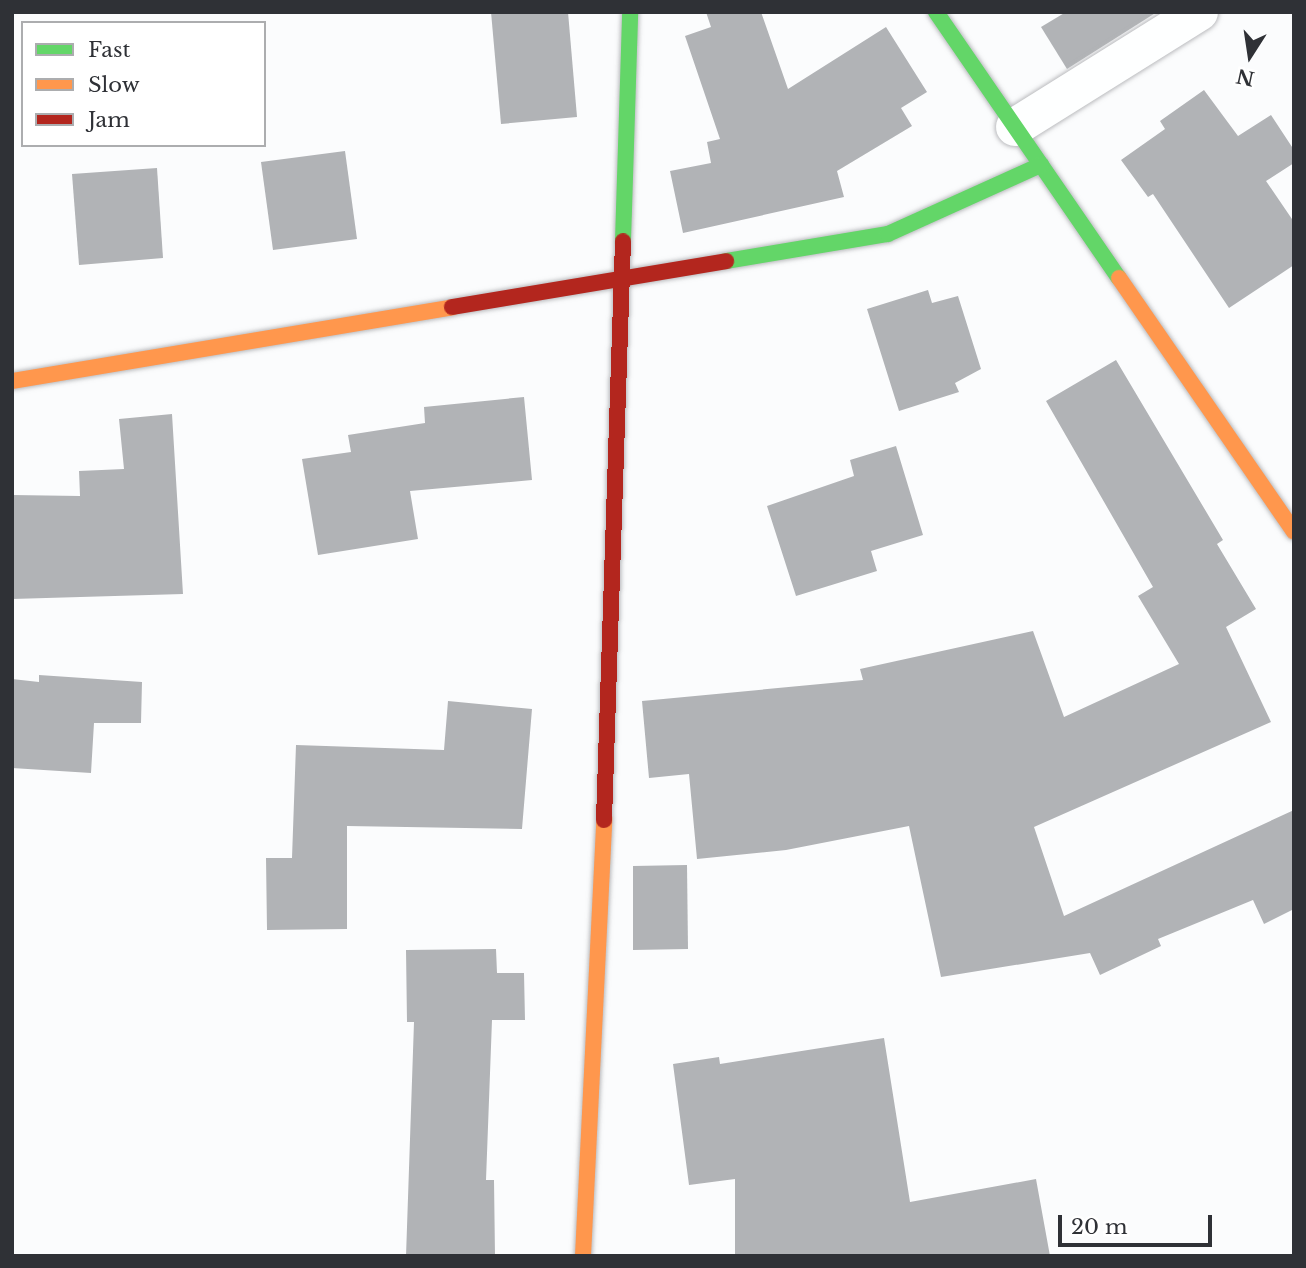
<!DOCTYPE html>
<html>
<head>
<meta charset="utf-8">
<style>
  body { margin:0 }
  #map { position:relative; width:1306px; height:1268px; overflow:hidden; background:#fbfcfd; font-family:"Libre Baskerville",serif }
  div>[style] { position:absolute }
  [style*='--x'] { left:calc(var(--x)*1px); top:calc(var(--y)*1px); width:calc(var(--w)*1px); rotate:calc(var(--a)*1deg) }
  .building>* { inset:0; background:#b1b3b6 }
  .roads { filter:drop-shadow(0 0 2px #bbbcbf) drop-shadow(0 0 2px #bbbcbf) }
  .street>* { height:38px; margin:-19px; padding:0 19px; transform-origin:19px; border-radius:19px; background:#feffff }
  .fast>* { height:16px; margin:-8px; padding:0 8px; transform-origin:8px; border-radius:8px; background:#63d668 }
  .slow>* { height:16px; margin:-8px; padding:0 8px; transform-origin:8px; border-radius:8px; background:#ff974d }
  .jam>* { height:16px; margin:-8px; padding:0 8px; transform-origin:8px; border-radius:8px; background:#b3261e }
  span { translate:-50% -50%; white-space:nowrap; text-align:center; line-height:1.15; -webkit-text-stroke:7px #fff; paint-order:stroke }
  .frame { position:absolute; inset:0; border:14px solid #2f3136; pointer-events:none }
  .legend { position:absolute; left:21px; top:21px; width:245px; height:126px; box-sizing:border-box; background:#fff; border:2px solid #acadaf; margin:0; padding:9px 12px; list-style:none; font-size:21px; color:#2f3136 }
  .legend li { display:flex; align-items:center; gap:14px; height:35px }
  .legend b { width:35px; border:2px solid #acadaf }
  .north { position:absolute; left:1215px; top:21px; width:70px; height:70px; -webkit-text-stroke:5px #fff; paint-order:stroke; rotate:192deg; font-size:19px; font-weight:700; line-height:28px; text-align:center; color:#2f3136 }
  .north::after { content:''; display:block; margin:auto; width:24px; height:32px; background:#2f3136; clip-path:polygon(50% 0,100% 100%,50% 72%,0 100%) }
  .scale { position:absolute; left:1058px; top:1215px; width:154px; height:32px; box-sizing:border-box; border:4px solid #2f3136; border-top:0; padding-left:9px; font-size:21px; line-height:24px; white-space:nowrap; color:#2f3136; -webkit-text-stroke:5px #fff; paint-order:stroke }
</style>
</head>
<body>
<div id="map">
  <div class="building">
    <i style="clip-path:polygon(491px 12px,568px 12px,577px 117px,501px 124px)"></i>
    <i style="clip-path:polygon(706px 12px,761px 12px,788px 89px,886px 27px,927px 92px,901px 108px,912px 126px,837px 171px,844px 197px,683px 233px,670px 171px,711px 163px,707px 142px,720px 139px,685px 36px,711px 27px)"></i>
    <i style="clip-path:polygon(1066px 12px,1157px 12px,1067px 69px,1041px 27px)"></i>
    <i style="clip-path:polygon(1204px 90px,1238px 136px,1271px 115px,1294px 150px,1294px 163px,1266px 181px,1294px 222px,1294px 265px,1229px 308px,1153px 194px,1148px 197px,1121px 160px,1165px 129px,1160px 121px)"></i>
    <i style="clip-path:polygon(345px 151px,357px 239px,273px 250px,261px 162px)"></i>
    <i style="clip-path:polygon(157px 168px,163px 258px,79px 265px,72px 174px)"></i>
    <i style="clip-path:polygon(928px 290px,932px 303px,958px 296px,981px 369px,955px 383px,959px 392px,899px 411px,867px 309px)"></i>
    <i style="clip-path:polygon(1116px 360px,1223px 540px,1217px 544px,1256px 609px,1226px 627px,1271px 722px,1034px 827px,1064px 916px,1294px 810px,1294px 909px,1264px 924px,1253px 900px,1158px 939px,1161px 946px,1100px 975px,1090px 953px,941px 977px,909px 826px,786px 850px,697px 859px,689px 774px,649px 778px,642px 701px,863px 680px,860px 669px,1033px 631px,1064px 717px,1179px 664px,1138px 596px,1153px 587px,1046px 401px)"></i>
    <i style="clip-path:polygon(524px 397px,532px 480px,410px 491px,418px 539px,318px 555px,302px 459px,351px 452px,348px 435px,425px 423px,424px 407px)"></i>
    <i style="clip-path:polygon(172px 414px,183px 594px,12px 599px,12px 495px,80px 496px,79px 471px,124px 469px,119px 419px)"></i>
    <i style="clip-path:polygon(896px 446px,923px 535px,871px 551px,877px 571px,796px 596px,767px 506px,854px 476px,850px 460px)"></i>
    <i style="clip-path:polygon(39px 675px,142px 682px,141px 723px,94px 723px,91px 773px,12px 768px,12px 679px,39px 682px)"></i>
    <i style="clip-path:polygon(448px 701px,532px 709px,522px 829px,347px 826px,347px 929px,267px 930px,266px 858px,292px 858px,296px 745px,444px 750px)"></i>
    <i style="clip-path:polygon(687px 865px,688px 949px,633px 950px,633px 866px)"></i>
    <i style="clip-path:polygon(496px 949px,497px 973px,524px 973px,525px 1020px,492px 1020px,486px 1180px,494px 1180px,495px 1256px,406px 1256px,414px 1022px,407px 1022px,406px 950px)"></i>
    <i style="clip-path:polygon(884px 1038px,910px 1202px,1036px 1179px,1050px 1256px,735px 1256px,735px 1179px,689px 1185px,673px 1064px,719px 1057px,720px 1064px)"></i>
  </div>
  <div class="roads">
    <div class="street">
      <i style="--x:1015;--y:127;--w:217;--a:-32"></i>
    </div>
    <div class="fast">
      <i style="--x:936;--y:12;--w:323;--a:55.5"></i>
      <i style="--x:623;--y:241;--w:229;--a:-88.2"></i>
      <i style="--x:726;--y:261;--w:164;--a:-9.5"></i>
      <i style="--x:888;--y:234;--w:168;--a:-24.3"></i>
    </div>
    <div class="slow">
      <i style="--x:1119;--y:278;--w:308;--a:55.4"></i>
      <i style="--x:12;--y:381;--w:446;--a:-9.5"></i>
      <i style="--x:583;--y:1256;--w:437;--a:-87.2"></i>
    </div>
    <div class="jam">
      <i style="--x:452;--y:307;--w:278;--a:-9.5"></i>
      <i style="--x:604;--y:820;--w:579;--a:-88.12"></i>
    </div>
  </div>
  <div class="frame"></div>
  <ul class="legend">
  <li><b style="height:9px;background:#63d668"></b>Fast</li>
  <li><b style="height:9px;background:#ff974d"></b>Slow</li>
  <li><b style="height:9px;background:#b3261e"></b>Jam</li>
  </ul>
  <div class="north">N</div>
  <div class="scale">20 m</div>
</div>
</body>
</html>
